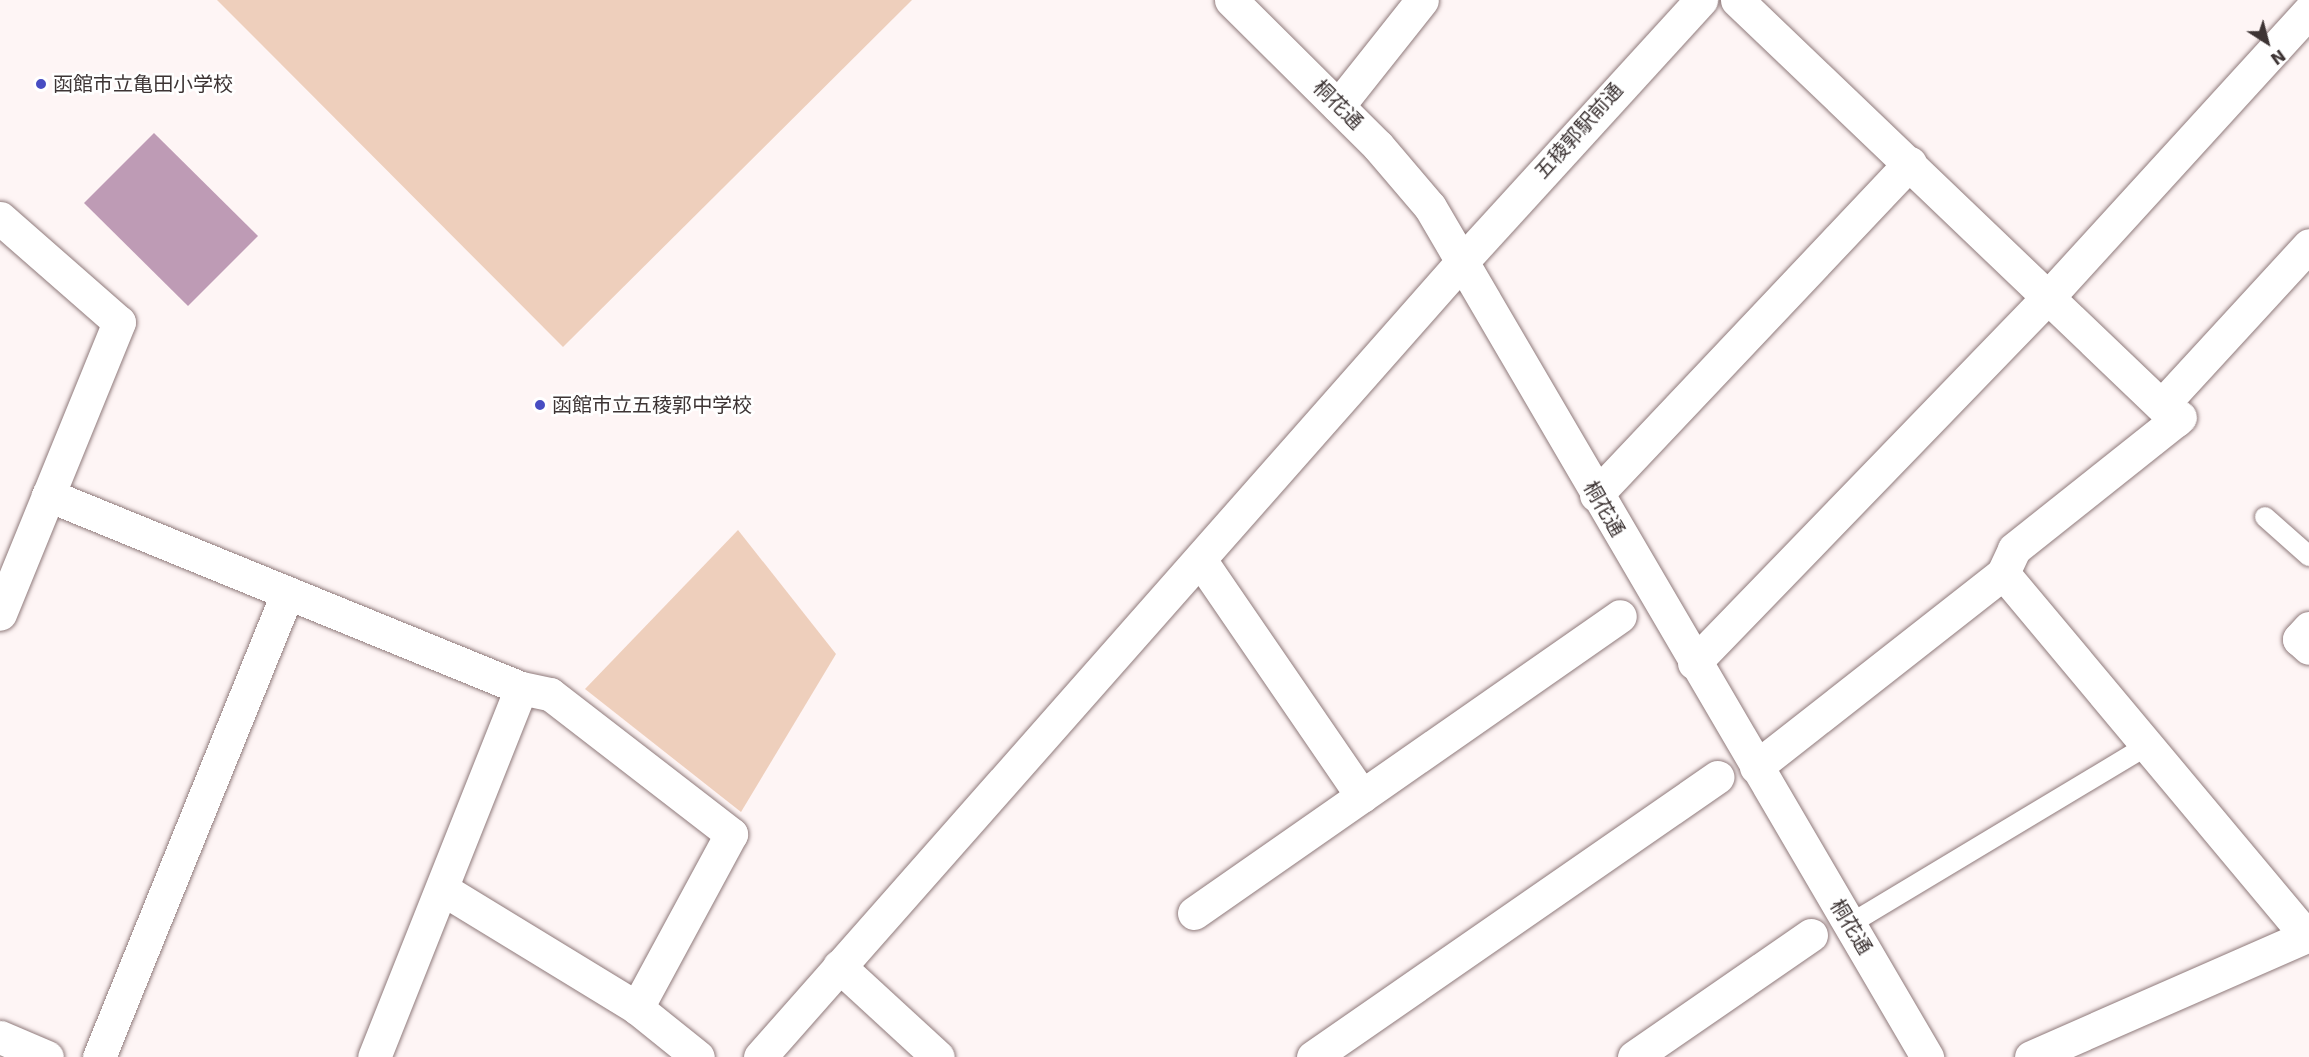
<!DOCTYPE html>
<html>
<head>
<meta charset="utf-8">
<style>
  body { margin:0 }
  #map { position:relative; width:2309px; height:1057px; overflow:hidden; background:#fef5f5; font-family:"DejaVu Sans","Noto Sans JP",sans-serif }
  div>[style] { position:absolute }
  [style*='--x'] { left:calc(var(--x)*1px); top:calc(var(--y)*1px); width:calc(var(--w)*1px); rotate:calc(var(--a)*1deg) }
  .green>* { inset:0; background:#eecfbc }
  .water>* { inset:0; background:#be9bb5 }
  .roads { filter:drop-shadow(0 0 2px #8f7a7b) drop-shadow(0 0 2px #8f7a7b) }
  .service>* { height:20px; margin:-10px; padding:0 10px; transform-origin:10px; border-radius:10px; background:#fff }
  .minor>* { height:33px; margin:-16.5px; padding:0 16.5px; transform-origin:16.5px; border-radius:16.5px; background:#fff }
  .tertiary>* { height:33px; margin:-16.5px; padding:0 16.5px; transform-origin:16.5px; border-radius:16.5px; background:#fff }
  .dots>* { width:16px; height:16px; translate:-50% -50%; box-sizing:border-box; border:3px solid #fff; border-radius:50% }
  span { translate:-50% -50%; white-space:nowrap; text-align:center; line-height:1.15; -webkit-text-stroke:5px #fff; paint-order:stroke }
  .poi-label { font-size:20px; color:#3d3434 }
  .left { translate:0 -50%; text-align:left }
  .street-label { font-size:20px; color:#3d3434 }
  .north { position:absolute; left:2237px; top:12px; width:60px; height:60px; -webkit-text-stroke:4px #fff; paint-order:stroke; rotate:144deg; font-size:16px; font-weight:700; line-height:24px; text-align:center; color:#3d3434 }
  .north::after { content:''; display:block; margin:auto; width:21px; height:27px; background:#3d3434; clip-path:polygon(50% 0,100% 100%,50% 72%,0 100%) }
</style>
</head>
<body>
<div id="map">
  <div class="green">
    <i style="clip-path:polygon(217px 0,912px 0,563px 347px)"></i>
    <i style="clip-path:polygon(738px 530px,836px 654px,741px 812px,585px 689px)"></i>
  </div>
  <div class="water">
    <i style="clip-path:polygon(154px 133px,258px 236px,188px 306px,84px 203px)"></i>
  </div>
  <div class="roads">
    <div class="service">
      <i style="--x:2265;--y:517;--w:59;--a:41.6"></i>
      <i style="--x:1850;--y:924;--w:344;--a:-31"></i>
    </div>
    <div class="minor">
      <i style="--x:1737;--y:0;--w:608;--a:43.73"></i>
      <i style="--x:1338;--y:106;--w:135;--a:-51.6"></i>
      <i style="--x:0;--y:218;--w:158;--a:41.2"></i>
      <i style="--x:119;--y:322;--w:315;--a:112.2"></i>
      <i style="--x:2162;--y:405;--w:217;--a:-47.4"></i>
      <i style="--x:48;--y:495;--w:511;--a:22.2"></i>
      <i style="--x:521;--y:688;--w:397;--a:111.7"></i>
      <i style="--x:1596;--y:495;--w:457;--a:-46.6"></i>
      <i style="--x:1201;--y:561;--w:285;--a:55.6"></i>
      <i style="--x:2003;--y:573;--w:473;--a:50.1"></i>
      <i style="--x:2309;--y:628;--w:15;--a:132"></i>
      <i style="--x:2299;--y:639;--w:13;--a:42"></i>
      <i style="--x:1694;--y:663;--w:511;--a:-45.95"></i>
      <i style="--x:2049;--y:296;--w:386;--a:-47.6"></i>
      <i style="--x:521;--y:688;--w:30;--a:12"></i>
      <i style="--x:550;--y:694;--w:229;--a:37.7"></i>
      <i style="--x:731;--y:834;--w:198;--a:118.4"></i>
      <i style="--x:1756;--y:767;--w:314;--a:-38.1"></i>
      <i style="--x:2003;--y:573;--w:26;--a:-65"></i>
      <i style="--x:2014;--y:549;--w:212;--a:-38.5"></i>
      <i style="--x:444;--y:890;--w:226;--a:31.4"></i>
      <i style="--x:637;--y:1008;--w:78;--a:38.8"></i>
      <i style="--x:1194;--y:913;--w:519;--a:-34.88"></i>
      <i style="--x:839;--y:966;--w:134;--a:42.6"></i>
      <i style="--x:99;--y:1057;--w:500;--a:-67.9"></i>
      <i style="--x:1313;--y:1057;--w:492;--a:-34.7"></i>
      <i style="--x:1634;--y:1057;--w:215;--a:-34.6"></i>
      <i style="--x:2031;--y:1057;--w:304;--a:-23.7"></i>
    </div>
    <div class="tertiary">
      <i style="--x:1231;--y:0;--w:207;--a:44.8"></i>
      <i style="--x:1378;--y:146;--w:80;--a:49.6"></i>
      <i style="--x:1430;--y:207;--w:985;--a:59.68"></i>
      <i style="--x:0;--y:1037;--w:51;--a:23.1"></i>
      <i style="--x:760;--y:1057;--w:1056;--a:-48.57"></i>
      <i style="--x:1459;--y:265;--w:359;--a:-47.6"></i>
    </div>
  </div>
  <div class="dots">
    <i style="left:41px;top:84px;background:#484cc2"></i>
    <i style="left:540px;top:405px;background:#484cc2"></i>
  </div>
  <div class="poi-label">
    <span class="left" style="left:53px;top:84px">函館市立亀田小学校</span>
    <span class="left" style="left:552px;top:405px">函館市立五稜郭中学校</span>
  </div>
  <div class="street-label">
    <span style="left:1338px;top:105px;rotate:45deg">桐花通</span>
    <span style="left:1579px;top:131px;rotate:-48deg">五稜郭駅前通</span>
    <span style="left:1604px;top:509px;rotate:60deg">桐花通</span>
    <span style="left:1851px;top:927px;rotate:59deg">桐花通</span>
  </div>
  <div class="north">N</div>
</div>
</body>
</html>
